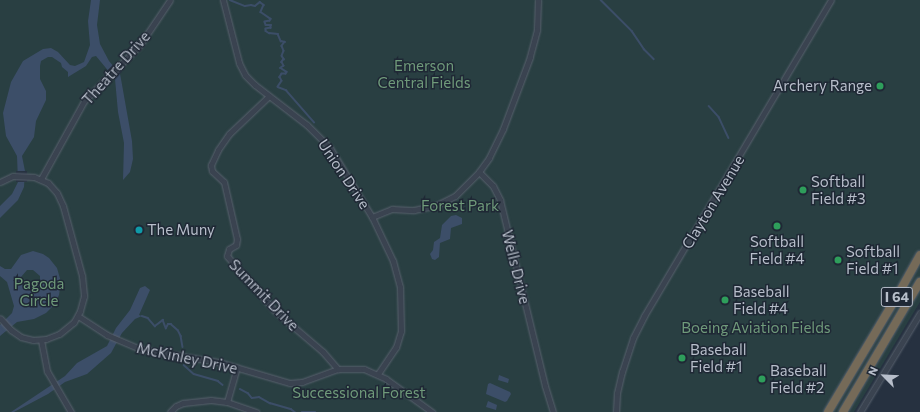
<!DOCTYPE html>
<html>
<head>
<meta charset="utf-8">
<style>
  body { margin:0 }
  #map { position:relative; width:920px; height:412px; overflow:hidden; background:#263140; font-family:Commissioner,sans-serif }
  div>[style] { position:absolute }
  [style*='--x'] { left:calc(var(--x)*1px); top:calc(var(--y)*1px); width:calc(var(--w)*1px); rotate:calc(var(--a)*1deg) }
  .green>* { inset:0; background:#293f42 }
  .water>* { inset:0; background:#3c4e68 }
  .pier>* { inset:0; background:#263140 }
  .stream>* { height:1.5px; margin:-0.75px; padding:0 0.75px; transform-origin:0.75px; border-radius:0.75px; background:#3c4e68 }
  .roads { filter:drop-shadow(0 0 1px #58616d) drop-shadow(0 0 1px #58616d) }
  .minor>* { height:5px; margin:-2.5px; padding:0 2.5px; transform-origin:2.5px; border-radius:2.5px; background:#3a4350 }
  .highway>* { height:8px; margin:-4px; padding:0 4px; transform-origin:4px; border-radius:4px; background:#756a58 }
  .dots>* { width:11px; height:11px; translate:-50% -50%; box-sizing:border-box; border:2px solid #1f2835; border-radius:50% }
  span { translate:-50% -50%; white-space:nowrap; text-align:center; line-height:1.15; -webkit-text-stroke:3px #1f2835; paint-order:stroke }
  .shield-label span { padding:1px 3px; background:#1f2835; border:1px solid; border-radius:3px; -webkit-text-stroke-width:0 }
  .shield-label { font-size:14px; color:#b7beca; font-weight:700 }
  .park-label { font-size:15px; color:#6f9a7a }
  .street-label { font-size:15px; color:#b7beca }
  .poi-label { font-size:15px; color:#b7beca }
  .right { translate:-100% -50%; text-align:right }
  .left { translate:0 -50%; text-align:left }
  .north { position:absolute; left:864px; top:356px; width:40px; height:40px; -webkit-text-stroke:3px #1f2835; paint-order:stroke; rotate:294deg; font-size:11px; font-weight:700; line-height:16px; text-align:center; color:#b7beca }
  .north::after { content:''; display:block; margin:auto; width:14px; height:18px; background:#b7beca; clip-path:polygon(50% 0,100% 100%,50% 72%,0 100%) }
</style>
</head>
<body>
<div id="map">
  <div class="green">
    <i style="clip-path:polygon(0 0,920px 0,920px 302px,854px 412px,0 412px)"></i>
  </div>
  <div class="water">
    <i style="clip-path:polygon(91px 0,100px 0,97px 25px,100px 44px,109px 61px,120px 74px,121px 79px,132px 141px,133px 159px,130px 172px,123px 180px,124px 143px,118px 112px,115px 79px,96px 56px,92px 57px,86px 66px,68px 77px,68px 72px,62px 67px,61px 63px,52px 57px,48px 57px,41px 61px,40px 66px,40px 79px,46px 91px,46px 100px,36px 121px,34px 137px,22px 156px,25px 171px,24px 187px,18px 200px,0 218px,0 206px,12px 194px,18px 182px,17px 156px,6px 136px,3px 113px,11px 82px,23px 61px,43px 49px,51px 48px,58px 52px,70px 65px,75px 66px,84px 62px,90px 45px,88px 21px)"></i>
    <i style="clip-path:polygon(456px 215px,462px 218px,462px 224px,451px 228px,450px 239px,440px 243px,439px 257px,435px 260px,432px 259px,430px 254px,433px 250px,434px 242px,440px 238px,442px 225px,451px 216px)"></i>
    <i style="clip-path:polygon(evenodd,33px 251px,43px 254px,49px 258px,57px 268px,61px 282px,59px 295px,54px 305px,46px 313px,34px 319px,17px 322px,0 336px,0 325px,12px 313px,14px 306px,7px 282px,0 276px,0 266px,5px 269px,11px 269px,21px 255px,33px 251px,27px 270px,33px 270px,40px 276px,40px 282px,35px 289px,27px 289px,22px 285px,21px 277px,27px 270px)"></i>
    <i style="clip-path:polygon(145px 286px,150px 290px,139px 315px,142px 316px,135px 319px,122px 333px,111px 353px,87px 374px,65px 382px,48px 394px,14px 412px,11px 412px,65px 376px,77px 363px,107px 346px,116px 328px,130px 310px,140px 288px)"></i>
    <i style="clip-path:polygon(499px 375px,509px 379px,508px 383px,498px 380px)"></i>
    <i style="clip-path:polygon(490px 383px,510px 392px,511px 394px,507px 401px,505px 402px,486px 394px,488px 384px)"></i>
    <i style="clip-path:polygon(488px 401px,497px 405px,496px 410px,486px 407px)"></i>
  </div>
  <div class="pier">
    <i style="clip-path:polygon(114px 64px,122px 72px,114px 79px,107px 71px)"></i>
    <i style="clip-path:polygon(16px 171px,27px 171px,27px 182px,16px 182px)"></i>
  </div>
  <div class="stream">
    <i style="--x:230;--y:0;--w:16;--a:22"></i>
    <i style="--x:245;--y:6;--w:6;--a:-9"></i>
    <i style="--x:251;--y:5;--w:4;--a:14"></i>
    <i style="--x:255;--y:6;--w:6;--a:-39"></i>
    <i style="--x:260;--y:2;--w:5;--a:37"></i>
    <i style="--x:264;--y:5;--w:8;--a:113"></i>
    <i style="--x:261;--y:12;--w:12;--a:35"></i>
    <i style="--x:271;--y:19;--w:2;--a:117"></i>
    <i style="--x:270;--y:21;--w:5;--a:169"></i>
    <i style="--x:265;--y:22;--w:3;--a:72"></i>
    <i style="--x:266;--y:25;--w:5;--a:0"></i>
    <i style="--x:271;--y:25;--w:3;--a:90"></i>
    <i style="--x:271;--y:28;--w:5;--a:169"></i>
    <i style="--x:266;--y:29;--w:2;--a:90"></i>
    <i style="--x:266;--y:31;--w:4;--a:34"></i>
    <i style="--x:269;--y:33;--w:9;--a:6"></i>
    <i style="--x:278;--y:34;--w:8;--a:67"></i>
    <i style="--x:281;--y:41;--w:4;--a:14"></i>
    <i style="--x:285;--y:42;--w:5;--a:127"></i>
    <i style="--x:282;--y:46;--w:5;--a:68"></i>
    <i style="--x:284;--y:51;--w:5;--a:112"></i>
    <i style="--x:282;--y:56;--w:4;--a:56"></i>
    <i style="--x:284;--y:59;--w:4;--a:124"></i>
    <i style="--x:282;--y:62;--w:4;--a:63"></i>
    <i style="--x:284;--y:66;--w:4;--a:146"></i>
    <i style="--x:281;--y:68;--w:7;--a:34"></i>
    <i style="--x:287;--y:72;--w:2;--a:117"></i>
    <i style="--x:286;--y:74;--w:4;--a:180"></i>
    <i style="--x:282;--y:74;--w:4;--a:124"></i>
    <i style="--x:280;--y:77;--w:4;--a:63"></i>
    <i style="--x:282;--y:81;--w:7;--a:124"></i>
    <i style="--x:278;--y:87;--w:9;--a:21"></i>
    <i style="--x:286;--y:90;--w:43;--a:48.8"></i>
    <i style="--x:601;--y:0;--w:44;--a:45"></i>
    <i style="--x:632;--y:31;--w:22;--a:56"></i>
    <i style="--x:644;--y:49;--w:14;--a:45"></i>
    <i style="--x:709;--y:106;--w:15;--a:48"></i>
    <i style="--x:719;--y:117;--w:23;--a:65"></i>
    <i style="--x:142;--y:316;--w:6;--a:18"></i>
    <i style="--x:148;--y:318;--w:11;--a:49"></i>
    <i style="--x:155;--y:326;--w:10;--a:-37"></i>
    <i style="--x:163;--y:320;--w:9;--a:69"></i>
    <i style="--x:166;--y:328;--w:4;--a:-63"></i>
    <i style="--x:168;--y:324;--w:3;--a:0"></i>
    <i style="--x:171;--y:324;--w:9;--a:41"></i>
    <i style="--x:178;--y:330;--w:7;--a:63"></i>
    <i style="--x:181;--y:336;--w:11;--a:80"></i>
    <i style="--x:184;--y:365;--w:13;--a:42"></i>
    <i style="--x:194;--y:374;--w:25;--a:16"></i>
    <i style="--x:218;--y:381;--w:6;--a:39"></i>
    <i style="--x:240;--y:389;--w:9;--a:27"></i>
    <i style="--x:248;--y:393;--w:6;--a:51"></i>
    <i style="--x:252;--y:398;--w:7;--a:-8"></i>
    <i style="--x:259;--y:397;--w:13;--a:29"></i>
    <i style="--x:270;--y:403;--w:22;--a:16"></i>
    <i style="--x:291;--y:409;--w:5;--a:37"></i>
    <i style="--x:302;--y:412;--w:13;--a:0"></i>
  </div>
  <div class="roads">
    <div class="minor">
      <i style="--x:223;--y:0;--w:65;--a:75.7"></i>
      <i style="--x:239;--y:63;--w:13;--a:63"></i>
      <i style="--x:245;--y:75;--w:14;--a:45"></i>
      <i style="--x:255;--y:85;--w:66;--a:37.6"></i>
      <i style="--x:307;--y:125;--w:33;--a:45"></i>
      <i style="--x:330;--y:148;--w:81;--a:58.7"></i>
      <i style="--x:372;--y:217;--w:49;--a:64.5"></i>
      <i style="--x:393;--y:261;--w:27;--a:75"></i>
      <i style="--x:400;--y:287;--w:44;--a:88.7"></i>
      <i style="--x:401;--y:331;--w:17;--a:107"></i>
      <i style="--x:396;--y:347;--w:32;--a:124"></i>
      <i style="--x:538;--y:0;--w:30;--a:92"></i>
      <i style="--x:537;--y:30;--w:28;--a:105"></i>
      <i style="--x:530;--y:57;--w:77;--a:110.6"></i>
      <i style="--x:503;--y:129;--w:32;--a:116"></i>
      <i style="--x:489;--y:158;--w:17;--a:126"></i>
      <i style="--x:479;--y:172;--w:20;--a:45"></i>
      <i style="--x:493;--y:186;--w:16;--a:63"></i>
      <i style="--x:500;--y:200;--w:191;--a:76.4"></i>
      <i style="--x:545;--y:386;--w:27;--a:73"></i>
      <i style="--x:269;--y:96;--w:55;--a:136.5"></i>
      <i style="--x:229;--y:134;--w:19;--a:125"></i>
      <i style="--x:218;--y:150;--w:17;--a:115"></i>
      <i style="--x:211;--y:165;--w:6;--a:81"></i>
      <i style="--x:212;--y:171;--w:16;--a:43"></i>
      <i style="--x:224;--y:182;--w:58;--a:77.2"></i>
      <i style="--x:237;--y:239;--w:6;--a:99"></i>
      <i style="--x:236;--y:245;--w:8;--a:150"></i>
      <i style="--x:229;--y:249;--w:7;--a:106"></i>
      <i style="--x:227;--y:256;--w:73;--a:48.9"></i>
      <i style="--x:275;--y:311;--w:63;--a:40.5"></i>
      <i style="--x:323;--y:352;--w:23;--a:49"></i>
      <i style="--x:41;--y:179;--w:89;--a:-61.1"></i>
      <i style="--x:84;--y:101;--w:78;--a:-45"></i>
      <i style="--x:139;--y:46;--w:55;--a:-56"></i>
      <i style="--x:0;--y:182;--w:14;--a:-25"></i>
      <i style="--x:13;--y:176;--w:21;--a:3"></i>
      <i style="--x:34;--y:177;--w:15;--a:23"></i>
      <i style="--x:48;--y:183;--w:13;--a:48"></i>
      <i style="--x:57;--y:193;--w:14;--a:65"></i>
      <i style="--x:63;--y:206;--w:73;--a:74.8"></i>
      <i style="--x:82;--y:276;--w:20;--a:84"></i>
      <i style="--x:84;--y:296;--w:16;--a:105"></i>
      <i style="--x:80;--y:311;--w:13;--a:119"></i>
      <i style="--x:74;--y:322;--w:19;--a:141"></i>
      <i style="--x:59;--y:334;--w:14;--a:159"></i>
      <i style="--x:46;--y:339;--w:13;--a:176"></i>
      <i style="--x:33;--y:340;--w:12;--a:-166"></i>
      <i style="--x:21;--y:337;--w:12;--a:-145"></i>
      <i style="--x:11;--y:330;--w:16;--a:-133"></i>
      <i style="--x:372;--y:217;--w:22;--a:-22"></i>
      <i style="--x:392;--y:209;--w:22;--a:3"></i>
      <i style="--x:414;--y:210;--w:24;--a:-12"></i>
      <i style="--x:437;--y:205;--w:20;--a:-27"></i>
      <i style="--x:455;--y:196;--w:34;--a:-45"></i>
      <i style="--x:78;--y:316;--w:35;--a:33"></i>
      <i style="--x:107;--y:335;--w:36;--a:23"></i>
      <i style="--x:140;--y:349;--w:79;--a:9.5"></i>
      <i style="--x:218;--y:362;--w:75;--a:16.3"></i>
      <i style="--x:290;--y:383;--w:12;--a:-5"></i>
      <i style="--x:302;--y:382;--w:38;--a:-20"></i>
      <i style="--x:338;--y:369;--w:26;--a:0"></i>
      <i style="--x:364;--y:369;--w:24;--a:24"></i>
      <i style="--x:386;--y:379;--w:57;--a:35.7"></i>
      <i style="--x:41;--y:340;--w:32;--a:79"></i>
      <i style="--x:47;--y:371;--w:48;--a:59.7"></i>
      <i style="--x:227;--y:402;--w:36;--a:-74"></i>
      <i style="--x:170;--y:412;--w:8;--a:-45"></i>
      <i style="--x:176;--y:406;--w:8;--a:-23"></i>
      <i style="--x:183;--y:403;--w:28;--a:-6"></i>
      <i style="--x:211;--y:400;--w:16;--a:7"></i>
      <i style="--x:227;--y:402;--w:31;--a:19"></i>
      <i style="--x:616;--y:412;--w:19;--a:-87"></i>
      <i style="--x:617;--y:393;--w:22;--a:-77"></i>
      <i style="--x:622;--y:372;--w:36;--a:-72"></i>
      <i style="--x:633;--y:338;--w:25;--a:-63"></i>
      <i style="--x:644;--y:316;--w:367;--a:-59.4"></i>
      <i style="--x:860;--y:412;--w:116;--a:-58.8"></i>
    </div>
    <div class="highway">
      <i style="--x:828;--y:412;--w:141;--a:-59.2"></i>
      <i style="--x:900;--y:291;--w:41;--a:-60.9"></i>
      <i style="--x:843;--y:412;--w:151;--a:-59.4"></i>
    </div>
  </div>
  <div class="dots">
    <i style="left:880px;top:86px;background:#2e9e5b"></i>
    <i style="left:803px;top:190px;background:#2e9e5b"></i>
    <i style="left:777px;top:226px;background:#2e9e5b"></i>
    <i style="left:139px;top:230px;background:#0f9aa8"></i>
    <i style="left:838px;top:260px;background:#2e9e5b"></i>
    <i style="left:725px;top:300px;background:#2e9e5b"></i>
    <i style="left:682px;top:358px;background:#2e9e5b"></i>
    <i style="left:762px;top:379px;background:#2e9e5b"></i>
  </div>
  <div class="shield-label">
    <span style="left:897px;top:297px">I 64</span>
  </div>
  <div class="park-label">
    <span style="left:424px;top:74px">Emerson<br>Central Fields</span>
    <span style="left:460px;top:206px">Forest Park</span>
    <span style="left:39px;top:292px">Pagoda<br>Circle</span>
    <span style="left:756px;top:328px">Boeing Aviation Fields</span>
    <span style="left:359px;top:393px">Successional Forest</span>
  </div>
  <div class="street-label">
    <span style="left:116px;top:68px;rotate:-48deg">Theatre Drive</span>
    <span style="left:344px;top:174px;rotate:56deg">Union Drive</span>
    <span style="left:713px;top:202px;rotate:-59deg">Clayton Avenue</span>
    <span style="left:516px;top:267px;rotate:76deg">Wells Drive</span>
    <span style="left:264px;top:295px;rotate:46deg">Summit Drive</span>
    <span style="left:187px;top:358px;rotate:12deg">McKinley Drive</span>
  </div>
  <div class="poi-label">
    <span class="right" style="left:872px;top:86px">Archery Range</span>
    <span class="left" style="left:811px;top:190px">Softball<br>Field #3</span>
    <span class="left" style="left:147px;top:230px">The Muny</span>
    <span style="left:777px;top:250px">Softball<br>Field #4</span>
    <span class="left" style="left:846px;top:260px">Softball<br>Field #1</span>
    <span class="left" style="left:733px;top:300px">Baseball<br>Field #4</span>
    <span class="left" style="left:690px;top:358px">Baseball<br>Field #1</span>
    <span class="left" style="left:770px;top:379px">Baseball<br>Field #2</span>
  </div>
  <div class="north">N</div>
</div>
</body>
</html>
